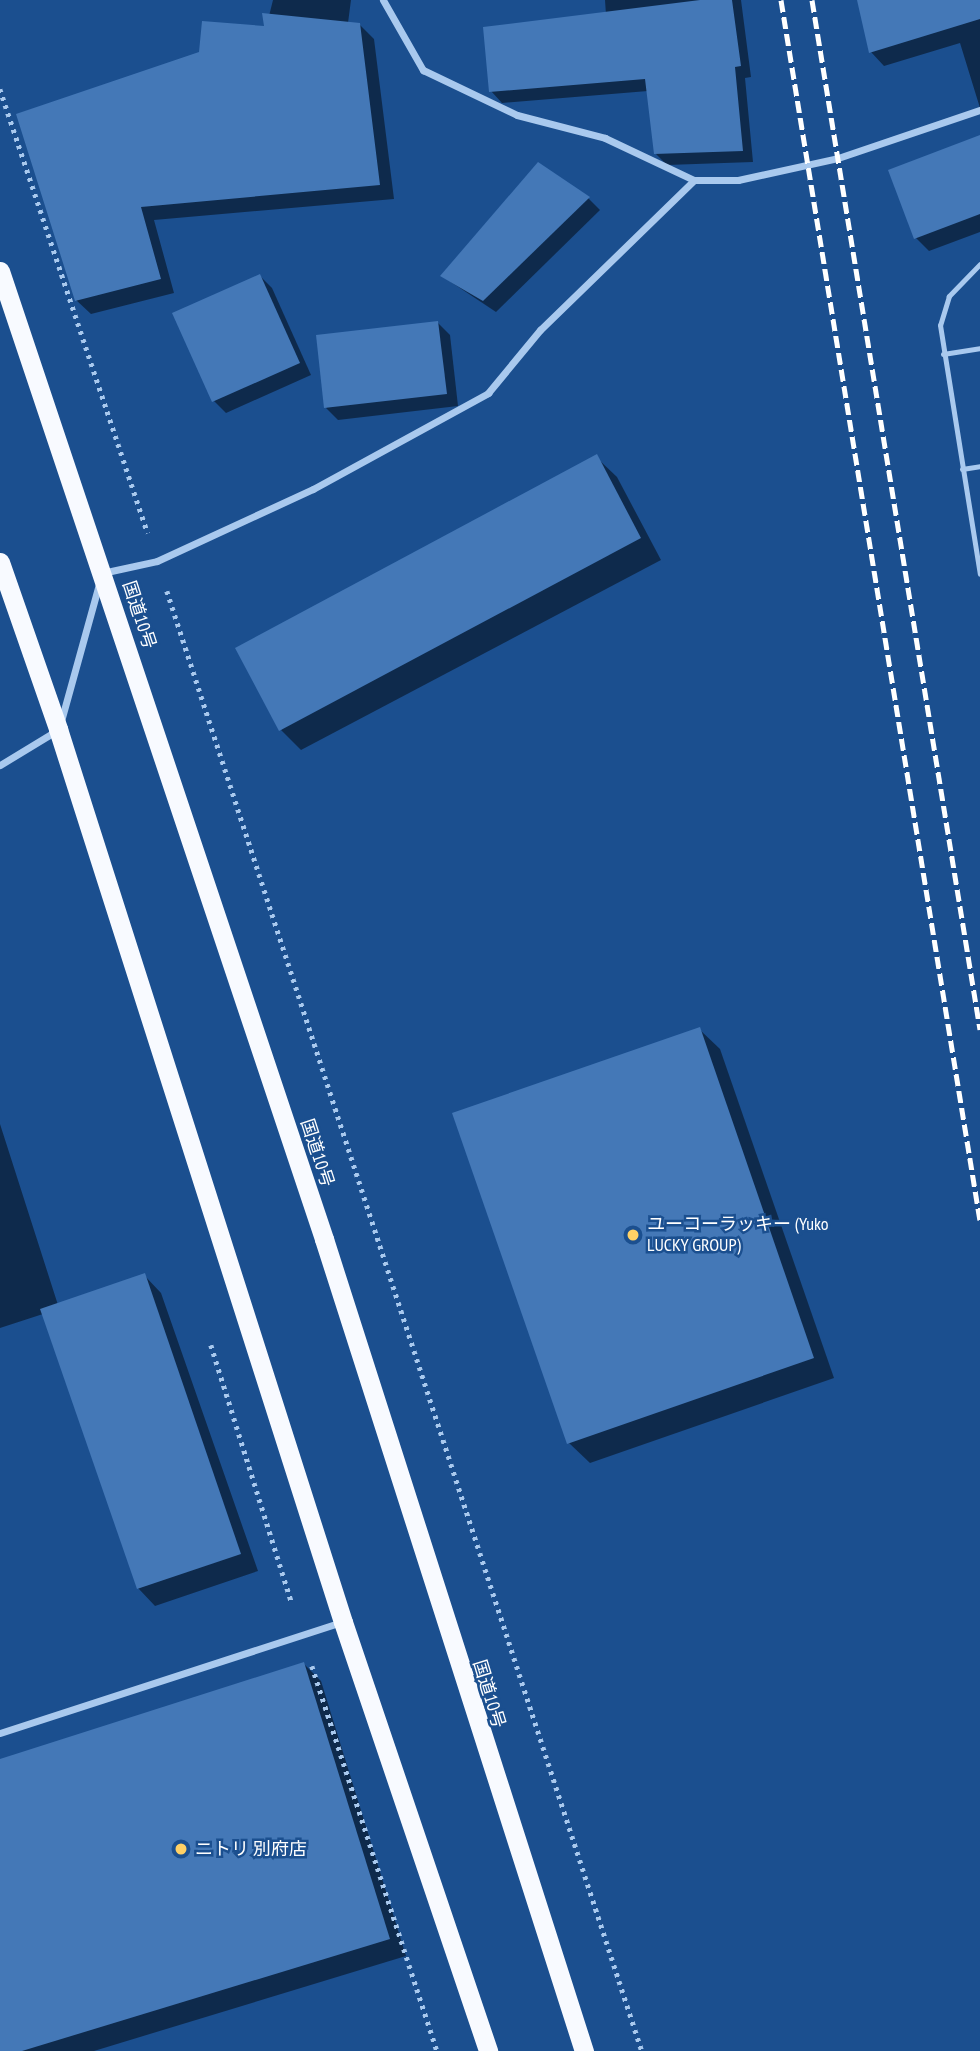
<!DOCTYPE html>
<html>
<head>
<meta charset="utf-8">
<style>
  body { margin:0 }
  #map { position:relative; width:980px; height:2051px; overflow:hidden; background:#1b4f8f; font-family:"PT Sans Narrow","Noto Sans JP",sans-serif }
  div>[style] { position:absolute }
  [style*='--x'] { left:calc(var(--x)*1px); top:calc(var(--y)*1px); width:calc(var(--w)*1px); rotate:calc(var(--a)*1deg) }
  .shadow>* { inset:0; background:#0007 }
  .building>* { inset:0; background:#4478b7 }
  .path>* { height:4.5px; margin-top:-2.25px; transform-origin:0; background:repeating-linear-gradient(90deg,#a9c9ee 0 3.5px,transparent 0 8.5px) }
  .service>* { height:5px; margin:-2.5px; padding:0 2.5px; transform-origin:2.5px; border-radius:2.5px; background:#a9c9ee }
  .minor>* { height:7px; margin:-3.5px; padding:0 3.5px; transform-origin:3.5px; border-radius:3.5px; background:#a9c9ee }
  .trunk>* { height:19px; margin:-9.5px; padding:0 9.5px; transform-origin:9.5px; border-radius:9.5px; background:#f8faff }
  .rail>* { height:5px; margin-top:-2.5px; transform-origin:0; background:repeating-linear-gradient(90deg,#fff 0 12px,transparent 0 17px) }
  .dots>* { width:19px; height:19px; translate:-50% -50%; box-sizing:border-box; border:4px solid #1b4f8f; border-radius:50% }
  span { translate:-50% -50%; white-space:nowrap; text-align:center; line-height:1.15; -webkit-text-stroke:5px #1b4f8f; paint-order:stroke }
  .street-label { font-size:18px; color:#fff }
  .poi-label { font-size:18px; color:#fff }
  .left { translate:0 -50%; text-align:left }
</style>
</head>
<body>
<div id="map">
  <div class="shadow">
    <i style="clip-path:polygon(273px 0,351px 0,348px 23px,359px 24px,374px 39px,394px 199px,154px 220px,174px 293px,91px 314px,76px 300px,201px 54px,266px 28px)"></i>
    <i style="clip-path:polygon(605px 0,741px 0,751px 77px,745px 78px,753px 162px,667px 165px,656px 154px,648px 91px,502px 103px,491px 91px,606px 15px)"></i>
    <i style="clip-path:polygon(859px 0,980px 0,980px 108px,960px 43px,884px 66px,871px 52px)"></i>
    <i style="clip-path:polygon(980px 137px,980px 232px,929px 251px,916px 238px)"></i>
    <i style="clip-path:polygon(588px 198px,600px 210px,496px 312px,442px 276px)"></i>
    <i style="clip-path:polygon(260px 276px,272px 288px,311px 375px,226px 413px,214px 401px)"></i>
    <i style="clip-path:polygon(438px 323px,450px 335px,458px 406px,338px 420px,326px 408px)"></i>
    <i style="clip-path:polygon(596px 457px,617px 477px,661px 560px,301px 750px,281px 730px)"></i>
    <i style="clip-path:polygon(699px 1029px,720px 1049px,834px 1378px,590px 1463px,569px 1443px)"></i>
    <i style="clip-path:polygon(0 1124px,58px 1305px,144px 1275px,161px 1293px,258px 1571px,155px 1606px,138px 1588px,43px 1314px,0 1328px)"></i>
    <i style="clip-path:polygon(304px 1664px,321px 1681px,406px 1956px,94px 2051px,0 2051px,0 1761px)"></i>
  </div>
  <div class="building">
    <i style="clip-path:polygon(700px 0,732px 0,741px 66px,735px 67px,743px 151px,654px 154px,645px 79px,489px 92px,483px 27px)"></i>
    <i style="clip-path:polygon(857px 0,980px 0,980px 19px,869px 53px)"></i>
    <i style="clip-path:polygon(262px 13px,360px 23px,380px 185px,141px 207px,161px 279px,75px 301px,16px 114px,199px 52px,202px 21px,264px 26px)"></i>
    <i style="clip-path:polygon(980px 135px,980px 214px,914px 239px,888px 170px)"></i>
    <i style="clip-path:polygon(538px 162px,590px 197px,483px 301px,440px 276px)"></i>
    <i style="clip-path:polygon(260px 274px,300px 363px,212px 402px,172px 313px)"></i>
    <i style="clip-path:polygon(438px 321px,447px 394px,324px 408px,316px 335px)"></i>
    <i style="clip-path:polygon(597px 454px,641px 538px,279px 731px,235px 648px)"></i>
    <i style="clip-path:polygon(700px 1027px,814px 1358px,567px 1444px,452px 1113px)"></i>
    <i style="clip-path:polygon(145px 1273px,241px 1554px,137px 1589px,40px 1309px)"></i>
    <i style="clip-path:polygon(304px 1662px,390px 1939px,22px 2051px,0 2051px,0 1759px)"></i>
  </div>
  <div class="path">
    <i style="--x:0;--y:89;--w:468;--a:71.6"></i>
    <i style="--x:167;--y:591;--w:1535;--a:71.98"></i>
    <i style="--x:211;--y:1345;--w:271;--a:72.6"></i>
    <i style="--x:312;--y:1666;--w:405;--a:72"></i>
  </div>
  <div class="service">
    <i style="--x:980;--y:264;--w:45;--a:134.1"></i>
    <i style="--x:949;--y:296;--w:30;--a:107"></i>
    <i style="--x:940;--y:325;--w:252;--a:80.9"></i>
    <i style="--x:943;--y:354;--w:37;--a:-9"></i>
    <i style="--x:962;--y:469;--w:18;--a:-9"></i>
  </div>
  <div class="minor">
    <i style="--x:383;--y:0;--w:81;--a:60.3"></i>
    <i style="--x:423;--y:70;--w:104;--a:25.6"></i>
    <i style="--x:517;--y:115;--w:91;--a:14.6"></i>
    <i style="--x:605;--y:138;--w:98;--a:25.3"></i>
    <i style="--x:102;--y:573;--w:56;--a:-12.3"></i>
    <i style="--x:157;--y:561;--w:172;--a:-24.8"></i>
    <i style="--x:313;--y:489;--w:200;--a:-28.7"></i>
    <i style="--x:488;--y:393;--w:82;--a:-50.5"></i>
    <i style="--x:540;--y:330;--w:215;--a:-44.2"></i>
    <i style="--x:694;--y:180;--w:44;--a:0"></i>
    <i style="--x:738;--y:180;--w:102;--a:-12.4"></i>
    <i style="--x:838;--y:158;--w:150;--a:-18.7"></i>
    <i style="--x:61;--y:721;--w:142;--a:-74.5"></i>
    <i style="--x:0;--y:765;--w:66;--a:-31.3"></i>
    <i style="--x:0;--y:1733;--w:360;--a:-18"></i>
  </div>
  <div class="trunk">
    <i style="--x:0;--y:271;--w:1021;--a:71.49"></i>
    <i style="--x:324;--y:1239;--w:853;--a:72.25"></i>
    <i style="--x:0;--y:562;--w:177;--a:70.8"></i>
    <i style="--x:58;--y:729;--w:937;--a:72.3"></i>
    <i style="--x:343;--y:1622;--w:453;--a:71.3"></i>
  </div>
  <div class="rail">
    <i style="--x:781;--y:0;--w:1236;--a:80.74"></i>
    <i style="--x:812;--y:0;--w:1043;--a:80.73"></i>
  </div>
  <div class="dots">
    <i style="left:633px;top:1235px;background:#ffd166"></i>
    <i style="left:181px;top:1849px;background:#ffd166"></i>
  </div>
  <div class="street-label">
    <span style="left:139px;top:615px;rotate:72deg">国道10号</span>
    <span style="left:317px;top:1153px;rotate:72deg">国道10号</span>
    <span style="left:489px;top:1694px;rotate:73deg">国道10号</span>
  </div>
  <div class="poi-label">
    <span class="left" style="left:647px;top:1235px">ユーコーラッキー (Yuko<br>LUCKY GROUP)</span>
    <span class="left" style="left:195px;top:1849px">ニトリ 別府店</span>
  </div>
</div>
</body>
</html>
